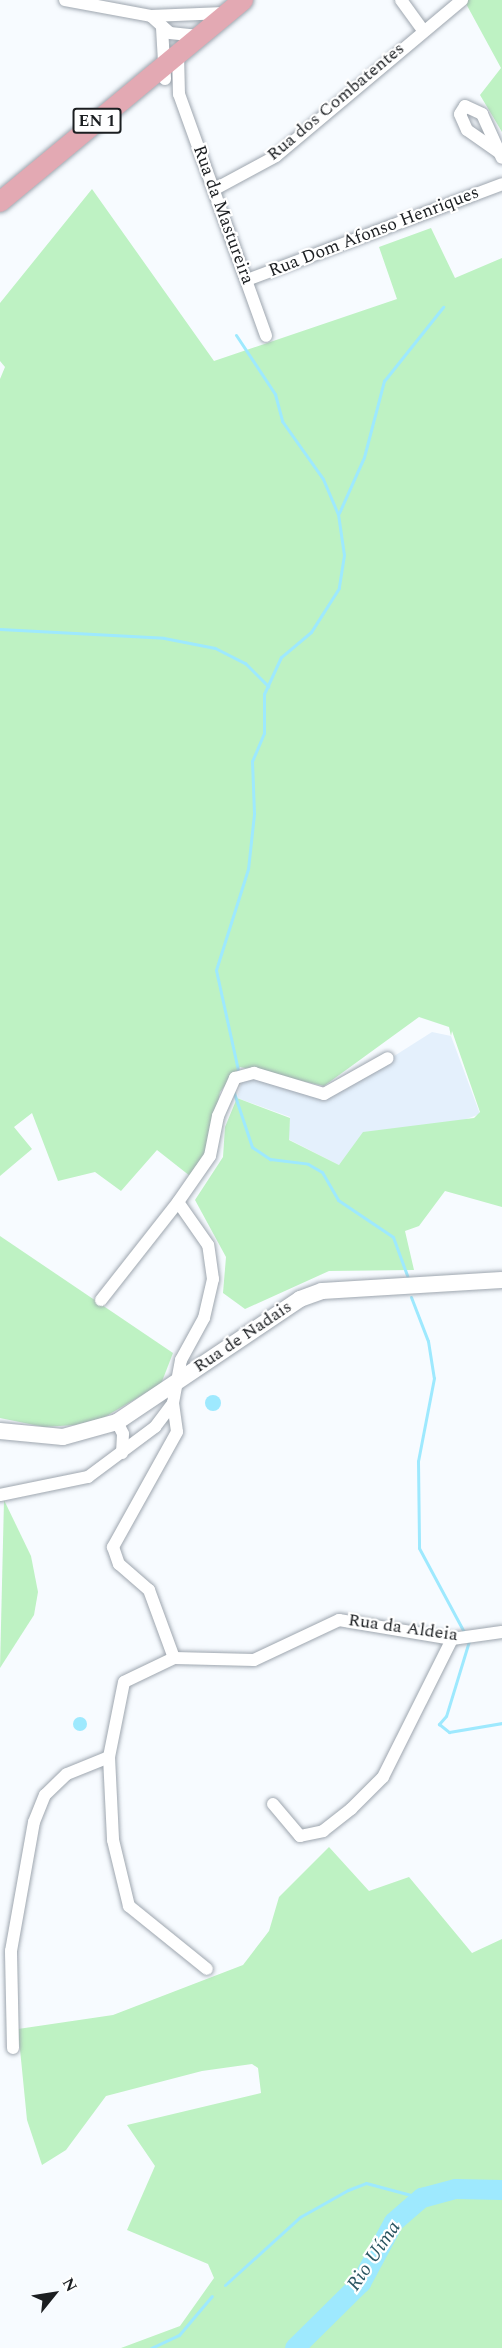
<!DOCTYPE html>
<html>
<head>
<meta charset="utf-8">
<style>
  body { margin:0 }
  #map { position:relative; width:502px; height:2348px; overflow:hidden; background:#f7fbff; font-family:Spectral,serif }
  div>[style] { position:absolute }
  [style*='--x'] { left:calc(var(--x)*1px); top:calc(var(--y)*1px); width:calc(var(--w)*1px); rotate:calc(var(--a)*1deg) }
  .built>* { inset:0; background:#e4f0fc }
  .green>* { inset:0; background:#bef2c3 }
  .water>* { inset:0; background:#9ee9fe }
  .round { border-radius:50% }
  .stream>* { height:3px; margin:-1.5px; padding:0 1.5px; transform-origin:1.5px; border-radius:1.5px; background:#9ee9fe }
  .river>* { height:20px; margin:-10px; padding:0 10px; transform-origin:10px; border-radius:10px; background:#9ee9fe }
  .roads { filter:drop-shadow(0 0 2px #9ea6af) drop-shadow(0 0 2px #9ea6af) }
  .street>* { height:12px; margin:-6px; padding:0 6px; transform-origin:6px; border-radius:6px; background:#fff }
  .secondary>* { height:16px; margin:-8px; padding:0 8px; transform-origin:8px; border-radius:8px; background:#fff }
  .primary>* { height:20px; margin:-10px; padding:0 10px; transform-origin:10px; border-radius:10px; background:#e3a9b3 }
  span { translate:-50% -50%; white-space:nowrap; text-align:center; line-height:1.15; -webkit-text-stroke:4.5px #fff; paint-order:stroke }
  .shield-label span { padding:2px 4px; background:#fff; border:2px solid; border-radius:4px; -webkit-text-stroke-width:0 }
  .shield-label { font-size:16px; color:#1b1e21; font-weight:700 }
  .street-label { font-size:18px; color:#1b1e21 }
  .water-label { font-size:20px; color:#2a5561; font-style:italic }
  .north { position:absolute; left:24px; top:2264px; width:60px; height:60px; -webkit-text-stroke:4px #fff; paint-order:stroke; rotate:60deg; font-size:16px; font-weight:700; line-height:24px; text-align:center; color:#1b1e21 }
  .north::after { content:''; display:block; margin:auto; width:21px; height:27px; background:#1b1e21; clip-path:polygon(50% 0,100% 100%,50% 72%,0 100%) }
</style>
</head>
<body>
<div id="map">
  <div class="built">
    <i style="clip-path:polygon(432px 1032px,451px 1036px,480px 1114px,339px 1165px,288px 1139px,290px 1117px,237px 1098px,243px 1078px,256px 1076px,328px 1098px)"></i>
  </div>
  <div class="green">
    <i style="clip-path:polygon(464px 0,502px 0,502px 132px,480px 95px,501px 68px)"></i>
    <i style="clip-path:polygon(92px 189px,214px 361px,397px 299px,379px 247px,431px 228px,455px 278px,502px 258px,502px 1207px,445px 1191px,419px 1226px,405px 1231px,414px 1270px,329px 1271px,245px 1309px,223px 1293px,226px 1257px,195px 1200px,223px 1157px,225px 1127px,237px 1098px,290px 1118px,289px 1140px,339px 1165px,363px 1132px,474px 1118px,480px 1112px,452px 1031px,451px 1036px,449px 1027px,419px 1017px,324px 1086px,240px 1067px,220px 1092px,209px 1153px,190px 1176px,157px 1150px,121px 1191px,95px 1172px,58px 1181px,32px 1113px,14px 1127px,32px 1149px,0 1176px,0 379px,5px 367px,0 361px,0 303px)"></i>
    <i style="clip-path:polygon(0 1236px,173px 1353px,161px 1384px,103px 1418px,75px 1425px,44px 1427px,0 1418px)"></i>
    <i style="clip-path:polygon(4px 1500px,31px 1556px,38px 1592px,34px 1615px,0 1668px)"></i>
    <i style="clip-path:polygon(329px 1847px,369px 1891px,409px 1877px,472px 1953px,502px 1939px,502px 2348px,121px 2348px,180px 2326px,214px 2278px,208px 2264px,127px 2230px,155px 2166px,127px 2125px,261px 2093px,258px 2068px,252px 2064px,202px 2071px,106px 2096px,66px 2150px,42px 2165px,27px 2120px,18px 2029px,113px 2015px,243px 1965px,269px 1931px,279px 1897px)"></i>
  </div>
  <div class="water">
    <i class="round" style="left:205px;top:1395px;width:16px;height:16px"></i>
    <i class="round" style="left:73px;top:1717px;width:14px;height:14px"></i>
  </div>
  <div class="stream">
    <i style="--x:236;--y:335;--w:71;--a:56.5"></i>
    <i style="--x:275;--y:394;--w:28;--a:75"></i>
    <i style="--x:282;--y:421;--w:71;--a:54.7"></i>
    <i style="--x:323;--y:479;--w:38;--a:67"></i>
    <i style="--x:338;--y:514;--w:41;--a:81.7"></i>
    <i style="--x:344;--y:555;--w:33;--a:99"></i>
    <i style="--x:339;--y:588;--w:52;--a:122.5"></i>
    <i style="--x:311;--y:632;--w:39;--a:140"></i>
    <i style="--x:281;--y:657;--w:41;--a:114.7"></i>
    <i style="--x:264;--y:694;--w:39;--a:90"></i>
    <i style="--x:264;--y:733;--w:30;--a:113"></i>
    <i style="--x:252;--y:761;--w:53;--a:87.8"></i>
    <i style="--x:254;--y:814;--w:55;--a:96.2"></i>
    <i style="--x:248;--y:869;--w:106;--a:107.6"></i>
    <i style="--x:216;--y:970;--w:107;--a:77.6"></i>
    <i style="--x:339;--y:513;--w:61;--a:-65.9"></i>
    <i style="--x:364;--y:457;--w:79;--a:-75.3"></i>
    <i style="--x:384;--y:381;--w:95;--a:-51.4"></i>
    <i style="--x:0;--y:629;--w:164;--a:3.1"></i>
    <i style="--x:164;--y:638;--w:52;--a:11.1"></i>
    <i style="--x:215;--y:648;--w:34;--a:27"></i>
    <i style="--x:245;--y:663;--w:33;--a:45"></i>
    <i style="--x:234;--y:1093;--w:57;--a:71.6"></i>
    <i style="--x:252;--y:1147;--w:22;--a:34"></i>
    <i style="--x:270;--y:1159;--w:38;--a:7"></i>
    <i style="--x:308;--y:1164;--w:16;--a:30"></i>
    <i style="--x:322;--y:1172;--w:32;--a:60"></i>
    <i style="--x:338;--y:1200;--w:66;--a:33.9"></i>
    <i style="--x:393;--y:1237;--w:44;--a:69.9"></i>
    <i style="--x:411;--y:1297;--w:47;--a:68.9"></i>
    <i style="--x:428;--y:1341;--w:37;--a:81"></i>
    <i style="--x:434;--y:1378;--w:85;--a:100.9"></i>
    <i style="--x:418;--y:1461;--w:87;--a:89.3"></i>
    <i style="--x:419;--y:1548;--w:95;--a:61.8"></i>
    <i style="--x:469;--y:1641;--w:78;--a:107"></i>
    <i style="--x:446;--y:1716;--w:11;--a:131"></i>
    <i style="--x:439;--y:1724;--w:13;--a:39"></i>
    <i style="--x:449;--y:1732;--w:54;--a:-9.6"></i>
    <i style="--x:225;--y:2285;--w:101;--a:-42.2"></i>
    <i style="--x:300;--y:2217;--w:55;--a:-29.4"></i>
    <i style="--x:348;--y:2190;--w:19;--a:-21"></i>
    <i style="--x:366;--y:2183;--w:58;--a:15"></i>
    <i style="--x:151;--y:2348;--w:31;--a:-25"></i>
    <i style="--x:179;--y:2335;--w:51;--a:-49.8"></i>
  </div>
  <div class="river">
    <i style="--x:295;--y:2348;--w:93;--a:-44.6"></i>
    <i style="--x:361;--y:2283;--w:69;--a:-61.6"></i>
    <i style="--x:394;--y:2222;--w:37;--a:-41"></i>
    <i style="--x:422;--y:2198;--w:35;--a:-15"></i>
    <i style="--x:456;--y:2189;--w:46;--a:1.2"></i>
  </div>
  <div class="roads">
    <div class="street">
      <i style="--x:65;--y:0;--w:87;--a:10.5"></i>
      <i style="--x:151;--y:16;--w:73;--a:-2.4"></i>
      <i style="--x:401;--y:0;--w:36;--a:54"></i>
      <i style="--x:151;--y:16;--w:25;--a:42"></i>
      <i style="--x:170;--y:33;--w:29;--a:6"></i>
      <i style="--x:162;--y:28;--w:51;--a:86.6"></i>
      <i style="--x:178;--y:54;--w:40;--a:88.6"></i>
      <i style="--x:179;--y:94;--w:257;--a:70.2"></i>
      <i style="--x:500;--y:153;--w:40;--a:-145.1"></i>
      <i style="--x:467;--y:130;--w:17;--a:-114"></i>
      <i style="--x:460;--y:114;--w:9;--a:-58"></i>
      <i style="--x:465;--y:106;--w:19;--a:25"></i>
      <i style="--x:482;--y:114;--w:48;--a:65.6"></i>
      <i style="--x:215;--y:189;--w:69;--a:-28.4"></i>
      <i style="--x:276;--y:156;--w:243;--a:-40"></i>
      <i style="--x:247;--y:280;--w:272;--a:-20.6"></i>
      <i style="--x:101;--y:1300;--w:125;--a:-51.8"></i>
      <i style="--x:173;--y:1403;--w:29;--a:82"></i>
      <i style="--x:177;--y:1432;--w:132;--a:119.1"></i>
      <i style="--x:113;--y:1547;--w:18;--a:71"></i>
      <i style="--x:119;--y:1564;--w:40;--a:41"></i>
      <i style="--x:149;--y:1590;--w:72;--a:69.8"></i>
      <i style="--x:117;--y:1422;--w:13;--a:63"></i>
      <i style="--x:123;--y:1434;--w:19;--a:93"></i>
      <i style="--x:0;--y:1495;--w:90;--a:-11.6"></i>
      <i style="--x:88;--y:1477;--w:84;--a:-36.7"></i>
      <i style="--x:155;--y:1427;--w:30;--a:-53"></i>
      <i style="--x:173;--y:1403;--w:44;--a:-79.5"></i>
      <i style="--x:181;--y:1360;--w:48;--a:-61.3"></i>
      <i style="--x:204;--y:1318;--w:40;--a:-77"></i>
      <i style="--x:213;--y:1279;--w:34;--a:-98"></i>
      <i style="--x:208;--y:1245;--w:52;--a:-124.9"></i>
      <i style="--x:178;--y:1202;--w:56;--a:-55.2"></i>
      <i style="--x:210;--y:1156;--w:41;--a:-78.7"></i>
      <i style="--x:218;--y:1116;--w:42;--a:-65.9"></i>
      <i style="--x:235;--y:1078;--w:20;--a:-15"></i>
      <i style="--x:254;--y:1073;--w:73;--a:16.7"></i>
      <i style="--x:324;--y:1094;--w:73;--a:-29.4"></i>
      <i style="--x:174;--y:1658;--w:55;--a:154.4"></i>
      <i style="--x:124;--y:1682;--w:76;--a:101.3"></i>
      <i style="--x:109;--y:1757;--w:83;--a:87.2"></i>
      <i style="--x:113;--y:1840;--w:68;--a:76.4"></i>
      <i style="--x:129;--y:1906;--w:100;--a:38.9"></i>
      <i style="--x:174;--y:1658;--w:80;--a:1.4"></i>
      <i style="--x:254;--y:1660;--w:94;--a:-25.2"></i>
      <i style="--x:339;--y:1620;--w:115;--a:9.5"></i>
      <i style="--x:452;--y:1639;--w:50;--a:-8"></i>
      <i style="--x:273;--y:1804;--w:42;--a:49.8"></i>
      <i style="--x:300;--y:1836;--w:24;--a:-12"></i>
      <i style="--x:323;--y:1831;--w:36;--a:-38"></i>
      <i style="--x:351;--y:1809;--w:45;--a:-45"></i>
      <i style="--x:383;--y:1777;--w:154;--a:-63.4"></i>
      <i style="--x:13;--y:2048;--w:97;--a:-91.2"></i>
      <i style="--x:11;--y:1951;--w:131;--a:-79.9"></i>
      <i style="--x:34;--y:1822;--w:29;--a:-68"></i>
      <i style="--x:45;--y:1795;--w:30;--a:-44"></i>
      <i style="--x:67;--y:1774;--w:45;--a:-22"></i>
    </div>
    <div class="secondary">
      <i style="--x:0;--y:1431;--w:63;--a:5.4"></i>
      <i style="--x:63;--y:1437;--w:56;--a:-15.5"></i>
      <i style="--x:117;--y:1422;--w:220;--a:-33.9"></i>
      <i style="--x:300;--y:1299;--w:23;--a:-20"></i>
      <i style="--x:322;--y:1291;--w:180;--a:-3.5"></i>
    </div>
    <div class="primary">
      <i style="--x:0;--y:202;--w:316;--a:-39.7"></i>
    </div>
  </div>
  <div class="shield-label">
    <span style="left:97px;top:121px">EN 1</span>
  </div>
  <div class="street-label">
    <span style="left:336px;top:102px;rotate:-40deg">Rua dos Combatentes</span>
    <span style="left:223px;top:215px;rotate:70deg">Rua da Mastureira</span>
    <span style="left:374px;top:232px;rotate:-21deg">Rua Dom Afonso Henriques</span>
    <span style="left:243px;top:1337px;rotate:-34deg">Rua de Nadais</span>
    <span style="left:403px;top:1628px;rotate:8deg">Rua da Aldeia</span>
  </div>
  <div class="water-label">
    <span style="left:374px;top:2256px;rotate:-56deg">Rio Uíma</span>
  </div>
  <div class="north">N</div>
</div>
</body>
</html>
